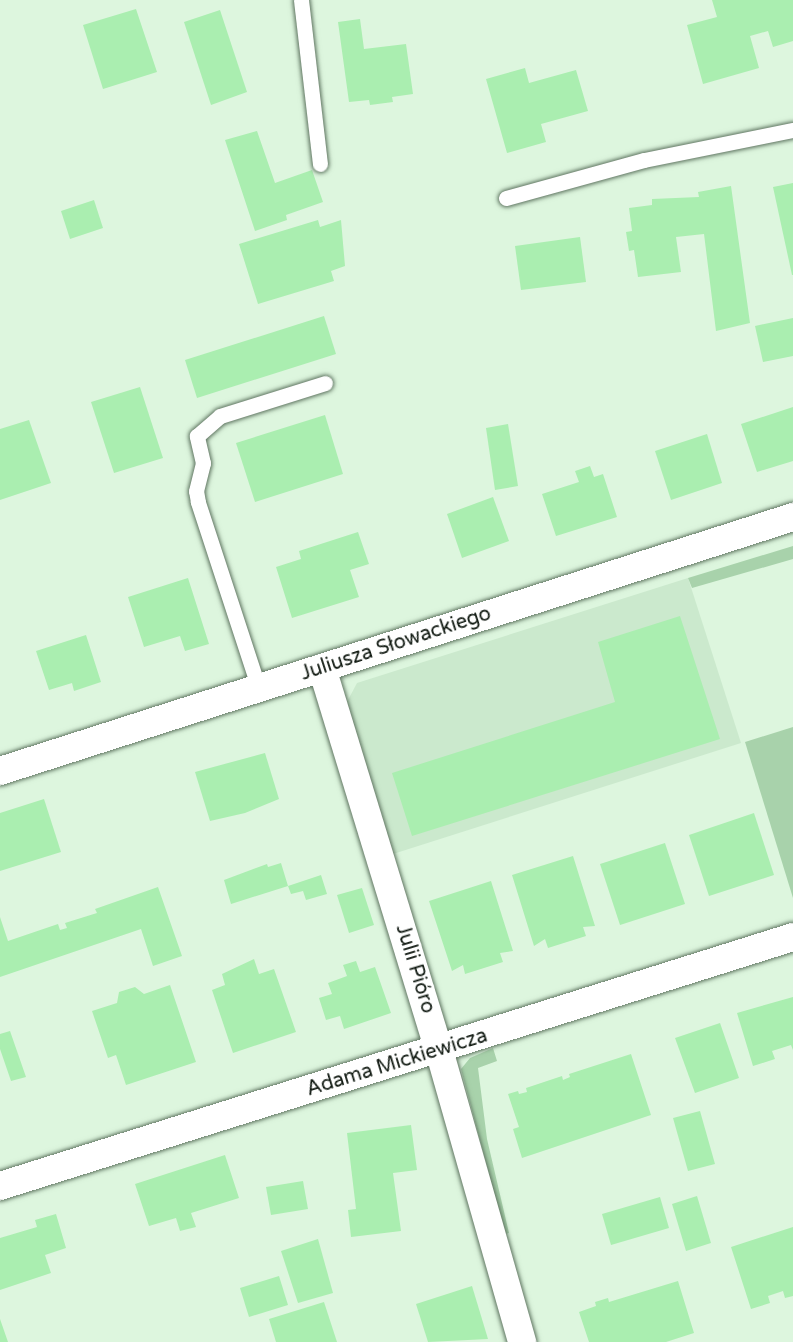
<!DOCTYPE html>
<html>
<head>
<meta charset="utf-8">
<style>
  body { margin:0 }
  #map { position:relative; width:793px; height:1342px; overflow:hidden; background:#ddf6de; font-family:"Varela Round",sans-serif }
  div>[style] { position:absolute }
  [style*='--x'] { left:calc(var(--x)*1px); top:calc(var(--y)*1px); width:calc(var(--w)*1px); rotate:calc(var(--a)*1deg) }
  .built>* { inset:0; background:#cbe9cd }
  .green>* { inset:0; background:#a8d2ab }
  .building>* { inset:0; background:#aaeeb0 }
  .roads { filter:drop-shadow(0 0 2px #607662) drop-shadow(0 0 2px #607662) }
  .lane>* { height:15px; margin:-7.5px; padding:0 7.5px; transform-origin:7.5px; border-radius:7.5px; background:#fff }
  .street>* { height:28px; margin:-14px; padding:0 14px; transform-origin:14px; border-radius:14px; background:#fff }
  span { translate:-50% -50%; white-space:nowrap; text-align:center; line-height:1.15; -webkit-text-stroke:5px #fff; paint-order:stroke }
  .street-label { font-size:20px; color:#0f1810 }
</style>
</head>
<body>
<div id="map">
  <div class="built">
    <i style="clip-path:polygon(688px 578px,741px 743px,393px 854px,347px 702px,357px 683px)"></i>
  </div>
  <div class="green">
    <i style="clip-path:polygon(793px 546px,793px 559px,692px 588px,688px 578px)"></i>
    <i style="clip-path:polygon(793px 727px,793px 898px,745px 742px)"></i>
    <i style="clip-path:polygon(493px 1048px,497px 1061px,478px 1068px,487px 1139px,509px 1233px,505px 1234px,461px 1069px,470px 1058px)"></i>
  </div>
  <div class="building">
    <i style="clip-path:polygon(712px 0,793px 0,793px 41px,773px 47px,768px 31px,750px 36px,759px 68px,703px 84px,687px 25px,717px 17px)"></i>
    <i style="clip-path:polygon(136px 9px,157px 72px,103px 89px,83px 25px)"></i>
    <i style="clip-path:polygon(220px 10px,247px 92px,211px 105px,184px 22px)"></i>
    <i style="clip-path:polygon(360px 19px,364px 49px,406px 44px,413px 94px,392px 97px,393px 102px,370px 105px,369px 100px,349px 102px,338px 22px)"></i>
    <i style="clip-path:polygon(525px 68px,529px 83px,576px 70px,588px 111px,541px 124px,546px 142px,507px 153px,486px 79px)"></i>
    <i style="clip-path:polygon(257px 131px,275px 183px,312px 170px,323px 202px,286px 215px,287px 220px,255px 231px,225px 140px)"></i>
    <i style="clip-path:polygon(793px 183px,793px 275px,792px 275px,773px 187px)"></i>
    <i style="clip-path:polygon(731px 186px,750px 323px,716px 331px,704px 234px,676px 237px,681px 272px,638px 277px,634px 250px,629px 251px,626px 232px,632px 231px,629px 208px,652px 205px,652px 199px,699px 197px,698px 192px)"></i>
    <i style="clip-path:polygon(94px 200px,103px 228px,70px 239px,61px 211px)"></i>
    <i style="clip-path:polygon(318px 220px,320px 227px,341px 220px,345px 266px,331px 271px,334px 281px,258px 304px,239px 244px)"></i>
    <i style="clip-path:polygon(580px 237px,586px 282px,521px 290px,515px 246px)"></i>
    <i style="clip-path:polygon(324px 316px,336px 354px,197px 398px,185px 360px)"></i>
    <i style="clip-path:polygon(793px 318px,793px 356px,763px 362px,755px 326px)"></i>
    <i style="clip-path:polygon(140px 387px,163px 458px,114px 473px,91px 402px)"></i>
    <i style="clip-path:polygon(793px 407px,793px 461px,757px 472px,741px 424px)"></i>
    <i style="clip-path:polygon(325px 415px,343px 474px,255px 502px,236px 443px)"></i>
    <i style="clip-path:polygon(29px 420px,51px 483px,0 500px,0 429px)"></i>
    <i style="clip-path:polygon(508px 424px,518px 486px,495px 490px,486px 428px)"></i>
    <i style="clip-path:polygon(707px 434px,722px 483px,671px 500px,655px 451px)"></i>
    <i style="clip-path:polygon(590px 466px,594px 477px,603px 474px,617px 517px,556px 536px,542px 494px,579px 482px,575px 471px)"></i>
    <i style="clip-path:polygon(493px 497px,509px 541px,462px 558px,447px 514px)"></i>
    <i style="clip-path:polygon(358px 532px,369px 564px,350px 570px,359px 597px,292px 618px,276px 567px,301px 559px,299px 551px)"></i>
    <i style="clip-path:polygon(188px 578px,209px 644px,185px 651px,180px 636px,144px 647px,128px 597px)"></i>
    <i style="clip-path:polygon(680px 616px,720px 739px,412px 836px,392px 773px,615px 702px,598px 642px)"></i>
    <i style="clip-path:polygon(86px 635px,101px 682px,74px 691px,72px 683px,49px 690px,36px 651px)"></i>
    <i style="clip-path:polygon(265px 753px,279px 799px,245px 813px,210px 821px,195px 772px)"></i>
    <i style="clip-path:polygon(44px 799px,61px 852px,0 871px,0 813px)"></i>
    <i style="clip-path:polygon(754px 813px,774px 875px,709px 896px,689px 835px)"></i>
    <i style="clip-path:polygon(665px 843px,685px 904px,620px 925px,600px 864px)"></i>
    <i style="clip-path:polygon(573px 856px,595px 926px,583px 927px,586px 936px,548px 948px,545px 939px,534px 946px,512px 875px)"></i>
    <i style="clip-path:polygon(281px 863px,288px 886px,231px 904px,224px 880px,267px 864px,268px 867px)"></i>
    <i style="clip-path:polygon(321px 875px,327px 894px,306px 900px,303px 891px,291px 894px,288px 886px)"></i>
    <i style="clip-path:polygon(491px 881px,513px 951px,500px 953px,503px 962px,465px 974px,463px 965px,452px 971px,429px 901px)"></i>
    <i style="clip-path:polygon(158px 887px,182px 956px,153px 966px,141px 929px,0 977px,0 917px,8px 941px,58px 924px,60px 930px,67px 928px,65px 923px,97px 913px,95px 909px)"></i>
    <i style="clip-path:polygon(362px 888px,374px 925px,349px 933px,337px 895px)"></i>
    <i style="clip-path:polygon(254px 959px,259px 974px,274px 969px,296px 1032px,233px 1053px,212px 990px,225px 985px,222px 974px)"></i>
    <i style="clip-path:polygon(356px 961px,360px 972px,375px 967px,391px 1013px,344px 1029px,340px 1016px,326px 1020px,319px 998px,332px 994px,328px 983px,347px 976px,343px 965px)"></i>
    <i style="clip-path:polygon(170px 985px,196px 1062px,126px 1085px,116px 1055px,108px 1058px,92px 1011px,117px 1003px,119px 992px,135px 987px,144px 994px)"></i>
    <i style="clip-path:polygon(793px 997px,793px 1050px,791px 1045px,772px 1051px,775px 1059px,753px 1066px,737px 1013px)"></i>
    <i style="clip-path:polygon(720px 1023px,739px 1078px,695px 1093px,675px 1038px)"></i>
    <i style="clip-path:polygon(10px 1031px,26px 1077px,11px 1081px,0 1049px,0 1034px)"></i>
    <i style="clip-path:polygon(631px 1054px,651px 1115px,522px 1158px,513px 1129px,519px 1127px,508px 1094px,518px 1091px,519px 1094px,527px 1092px,526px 1088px,562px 1076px,563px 1080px,570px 1077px,569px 1074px)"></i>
    <i style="clip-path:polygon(700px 1111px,715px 1164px,688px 1171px,673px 1118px)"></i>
    <i style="clip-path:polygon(411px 1125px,417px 1170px,393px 1173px,401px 1231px,351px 1237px,348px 1210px,356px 1209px,347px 1133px)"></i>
    <i style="clip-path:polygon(225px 1155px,239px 1198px,191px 1213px,196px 1227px,180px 1231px,176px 1218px,149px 1226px,135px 1184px)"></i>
    <i style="clip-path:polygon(303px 1181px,308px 1209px,271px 1215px,266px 1187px)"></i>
    <i style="clip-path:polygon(697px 1196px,711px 1243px,686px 1251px,672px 1204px)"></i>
    <i style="clip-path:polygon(660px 1197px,669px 1228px,611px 1245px,602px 1214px)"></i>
    <i style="clip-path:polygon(56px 1214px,66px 1248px,45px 1255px,51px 1273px,0 1290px,0 1238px,37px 1227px,35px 1220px)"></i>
    <i style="clip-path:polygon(793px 1227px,793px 1296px,785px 1298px,783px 1291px,768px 1296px,770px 1303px,751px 1309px,731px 1247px)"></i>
    <i style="clip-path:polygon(318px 1239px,333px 1293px,298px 1303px,281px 1251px)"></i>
    <i style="clip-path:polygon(279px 1276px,288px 1305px,249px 1317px,240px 1288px)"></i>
    <i style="clip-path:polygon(678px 1281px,694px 1333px,666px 1342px,589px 1342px,579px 1312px,596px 1306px,595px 1302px,608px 1298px,609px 1302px)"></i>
    <i style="clip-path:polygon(472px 1286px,488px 1339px,428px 1342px,416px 1304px)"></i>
    <i style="clip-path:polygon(324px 1302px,337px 1342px,276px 1342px,269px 1319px)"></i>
    <i style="clip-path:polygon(0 1319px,8px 1342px,0 1342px)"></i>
  </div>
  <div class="roads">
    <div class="lane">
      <i style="--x:301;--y:0;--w:165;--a:83.4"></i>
      <i style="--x:506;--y:198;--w:143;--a:-15.4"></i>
      <i style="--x:644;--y:160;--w:152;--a:-11.4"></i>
      <i style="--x:259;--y:689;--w:197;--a:-108.1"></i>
      <i style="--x:198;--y:502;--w:11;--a:-100"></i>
      <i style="--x:196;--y:491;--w:29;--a:-76"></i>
      <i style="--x:203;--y:463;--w:28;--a:-103"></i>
      <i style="--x:197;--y:436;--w:30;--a:-41"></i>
      <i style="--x:220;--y:416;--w:110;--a:-17.4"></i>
    </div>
    <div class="street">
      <i style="--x:322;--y:668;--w:400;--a:73"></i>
      <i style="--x:439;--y:1050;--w:304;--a:74.1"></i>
      <i style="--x:0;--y:771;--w:833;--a:-17.76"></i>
      <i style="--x:0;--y:1186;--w:831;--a:-17.43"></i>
    </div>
  </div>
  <div class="street-label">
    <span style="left:396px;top:644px;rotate:-18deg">Juliusza Słowackiego</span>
    <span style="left:415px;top:969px;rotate:73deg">Julii Pióro</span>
    <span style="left:397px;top:1063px;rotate:-17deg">Adama Mickiewicza</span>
  </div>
</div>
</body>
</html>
